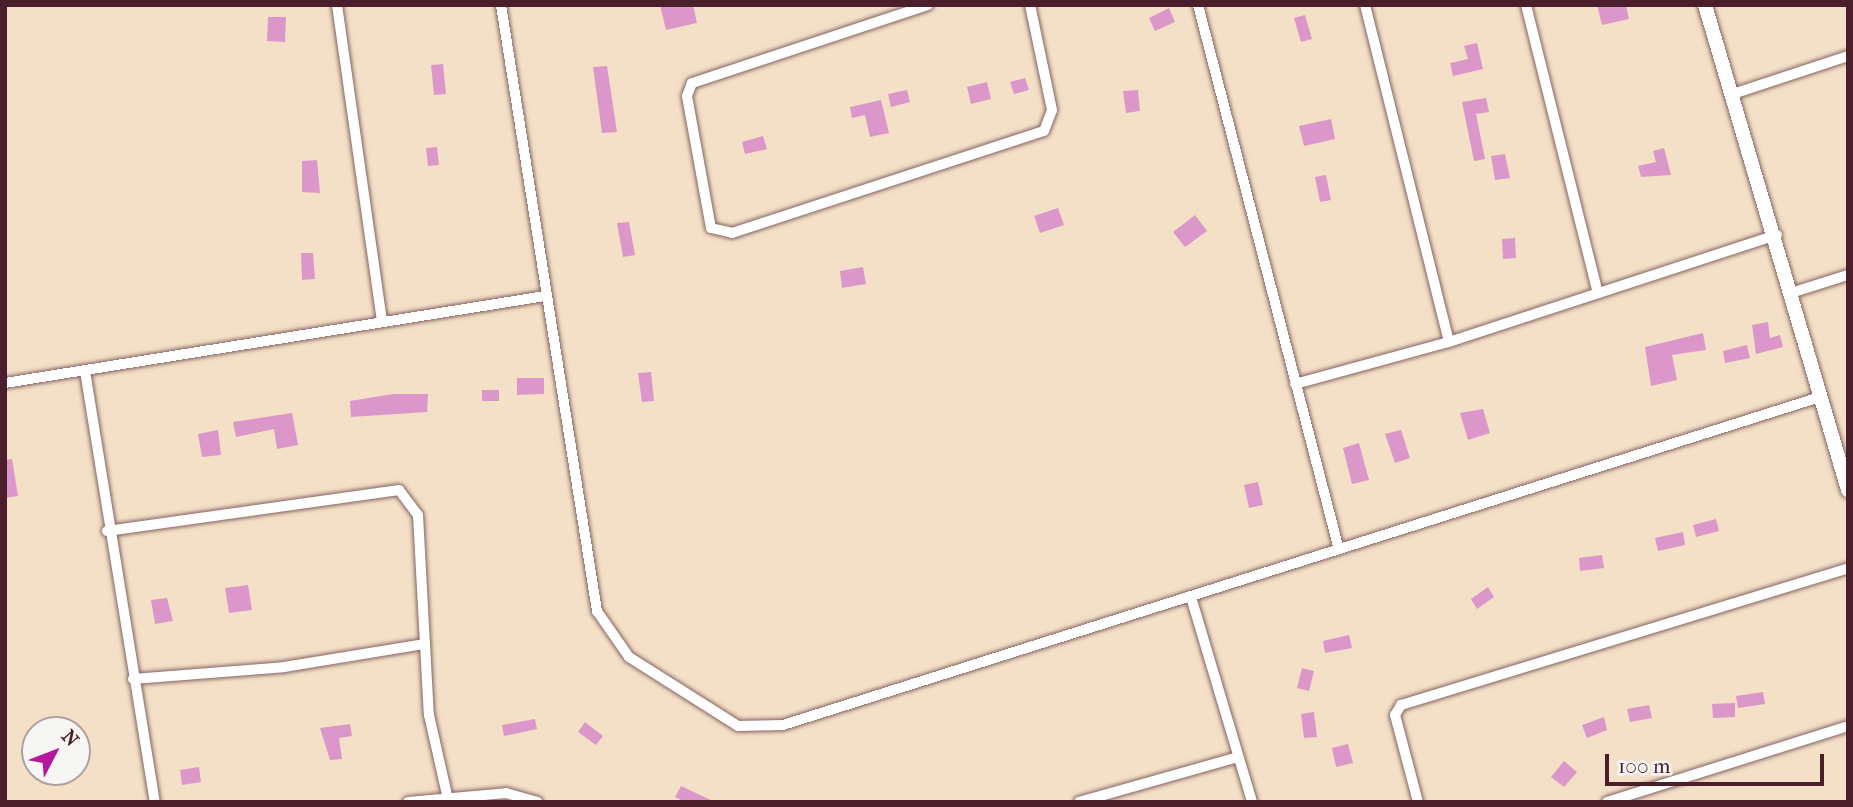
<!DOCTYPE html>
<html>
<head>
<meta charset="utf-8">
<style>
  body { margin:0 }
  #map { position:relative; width:1853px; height:807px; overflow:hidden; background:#f4e0c7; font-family:"IM FELL French Canon",serif }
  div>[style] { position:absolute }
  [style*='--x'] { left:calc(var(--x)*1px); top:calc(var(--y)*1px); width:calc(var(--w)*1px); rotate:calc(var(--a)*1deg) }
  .building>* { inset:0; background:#dc97ca }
  .roads { filter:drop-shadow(0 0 2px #866362) drop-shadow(0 0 2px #866362) }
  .minor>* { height:10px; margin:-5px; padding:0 5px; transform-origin:5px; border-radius:5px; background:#fff }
  .tertiary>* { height:14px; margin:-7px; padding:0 7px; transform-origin:7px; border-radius:7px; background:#fff }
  span { translate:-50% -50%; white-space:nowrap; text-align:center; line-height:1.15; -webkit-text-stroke:7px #f6f6f2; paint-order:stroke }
  .frame { position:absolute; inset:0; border:7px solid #4a1f2b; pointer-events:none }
  .north { position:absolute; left:21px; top:716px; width:70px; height:70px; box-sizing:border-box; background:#f6f6f2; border:2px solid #b1a0a2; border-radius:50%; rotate:48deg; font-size:19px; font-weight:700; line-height:28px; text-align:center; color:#4a1f2b }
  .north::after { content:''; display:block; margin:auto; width:24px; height:32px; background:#b5179e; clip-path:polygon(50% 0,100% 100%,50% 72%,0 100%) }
  .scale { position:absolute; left:1605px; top:754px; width:219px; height:32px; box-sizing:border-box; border:4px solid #4a1f2b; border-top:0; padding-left:9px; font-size:21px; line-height:24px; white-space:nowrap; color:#4a1f2b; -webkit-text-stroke:5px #f6f6f2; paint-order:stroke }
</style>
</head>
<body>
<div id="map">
  <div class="building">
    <i style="clip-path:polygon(660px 5px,693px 5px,697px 23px,666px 30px)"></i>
    <i style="clip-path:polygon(1597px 5px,1626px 5px,1629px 19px,1602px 25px)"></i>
    <i style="clip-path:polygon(1169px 8px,1175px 22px,1155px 31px,1149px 18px)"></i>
    <i style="clip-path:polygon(1305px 15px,1312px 39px,1301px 42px,1294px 18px)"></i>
    <i style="clip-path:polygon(268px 17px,286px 17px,285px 42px,267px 41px)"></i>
    <i style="clip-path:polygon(1477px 43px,1483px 69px,1453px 76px,1450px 63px,1468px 59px,1464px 46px)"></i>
    <i style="clip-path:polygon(443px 64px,446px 94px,434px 95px,431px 65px)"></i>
    <i style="clip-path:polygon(607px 66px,617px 132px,602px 133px,593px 67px)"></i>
    <i style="clip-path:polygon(1025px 78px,1029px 90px,1014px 94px,1010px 82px)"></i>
    <i style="clip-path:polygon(987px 82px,991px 99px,971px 104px,967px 87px)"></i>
    <i style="clip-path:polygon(907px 90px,910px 102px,891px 107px,888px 94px)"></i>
    <i style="clip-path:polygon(1138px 90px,1140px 111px,1126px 113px,1123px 91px)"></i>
    <i style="clip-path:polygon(1486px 98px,1489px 112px,1476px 114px,1485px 159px,1474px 161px,1462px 102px)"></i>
    <i style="clip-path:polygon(881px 100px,889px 133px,870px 137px,865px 115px,852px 118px,850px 107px)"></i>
    <i style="clip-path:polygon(1331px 119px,1335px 139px,1304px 146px,1299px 126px)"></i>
    <i style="clip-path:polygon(763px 136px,767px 149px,745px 154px,742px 142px)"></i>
    <i style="clip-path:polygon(437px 147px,439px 165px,428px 166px,426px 148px)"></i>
    <i style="clip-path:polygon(1664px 148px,1671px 175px,1641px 177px,1638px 166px,1656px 162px,1653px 151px)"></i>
    <i style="clip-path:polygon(1505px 154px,1510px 178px,1495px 180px,1491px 156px)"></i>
    <i style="clip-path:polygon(317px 160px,320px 193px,302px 192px,302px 161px)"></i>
    <i style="clip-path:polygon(1326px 175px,1331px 200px,1320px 202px,1315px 177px)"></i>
    <i style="clip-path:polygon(1058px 208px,1064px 225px,1040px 233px,1034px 216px)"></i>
    <i style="clip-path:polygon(1195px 215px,1207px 231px,1185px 247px,1173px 232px)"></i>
    <i style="clip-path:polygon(629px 222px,635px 255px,623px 257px,617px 223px)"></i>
    <i style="clip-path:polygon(1515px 238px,1516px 258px,1503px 259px,1502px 239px)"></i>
    <i style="clip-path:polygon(301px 253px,313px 253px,315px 279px,302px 280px)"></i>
    <i style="clip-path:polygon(863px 267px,866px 284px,842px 288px,840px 271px)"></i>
    <i style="clip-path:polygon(1768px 322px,1770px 338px,1780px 335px,1783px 347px,1756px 354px,1752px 325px)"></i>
    <i style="clip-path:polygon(1703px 333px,1706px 350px,1672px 355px,1677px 380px,1651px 386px,1645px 347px)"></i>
    <i style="clip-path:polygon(1747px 345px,1750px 358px,1725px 363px,1723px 351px)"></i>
    <i style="clip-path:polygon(651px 372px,654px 401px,642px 402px,638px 373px)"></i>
    <i style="clip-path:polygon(517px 378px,544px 378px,544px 394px,517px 395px)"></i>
    <i style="clip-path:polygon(482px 390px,499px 390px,499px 401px,482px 401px)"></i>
    <i style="clip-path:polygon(393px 394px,428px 394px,427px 412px,351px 417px,350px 401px)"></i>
    <i style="clip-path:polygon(1483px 409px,1490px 433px,1468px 440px,1460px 413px)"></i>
    <i style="clip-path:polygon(292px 413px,298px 445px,277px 449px,274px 429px,236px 437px,233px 422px)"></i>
    <i style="clip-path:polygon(218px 430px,221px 455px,202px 457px,198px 434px)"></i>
    <i style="clip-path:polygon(1401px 430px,1410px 458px,1395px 463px,1385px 434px)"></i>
    <i style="clip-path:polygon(1359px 443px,1369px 480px,1352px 484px,1343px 448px)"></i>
    <i style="clip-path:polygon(12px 459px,18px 496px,5px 498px,5px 460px)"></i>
    <i style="clip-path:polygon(1258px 482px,1263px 505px,1249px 508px,1244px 485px)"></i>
    <i style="clip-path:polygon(1716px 519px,1719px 531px,1696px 537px,1693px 525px)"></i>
    <i style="clip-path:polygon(1683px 532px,1685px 545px,1658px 551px,1655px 538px)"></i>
    <i style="clip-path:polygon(1602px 555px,1604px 568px,1580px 571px,1579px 558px)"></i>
    <i style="clip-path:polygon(248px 585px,252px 610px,229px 613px,225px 588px)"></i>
    <i style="clip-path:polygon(1488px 587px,1494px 597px,1477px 609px,1471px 599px)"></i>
    <i style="clip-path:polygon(167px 598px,173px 621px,155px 624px,151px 600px)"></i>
    <i style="clip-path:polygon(1349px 635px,1352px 648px,1325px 653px,1323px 641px)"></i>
    <i style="clip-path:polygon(1302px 668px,1314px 671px,1309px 691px,1297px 688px)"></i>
    <i style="clip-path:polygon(1763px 692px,1765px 704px,1738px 708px,1736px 696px)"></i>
    <i style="clip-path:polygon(1735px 703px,1735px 717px,1713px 718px,1712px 704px)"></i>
    <i style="clip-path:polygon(1649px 705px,1652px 718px,1630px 722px,1627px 709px)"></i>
    <i style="clip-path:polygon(1314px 712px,1317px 737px,1304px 738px,1301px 714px)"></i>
    <i style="clip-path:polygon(1604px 717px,1607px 730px,1587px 738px,1582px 725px)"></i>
    <i style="clip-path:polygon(535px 719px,537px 729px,504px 736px,502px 725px)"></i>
    <i style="clip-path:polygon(585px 722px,603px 736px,596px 745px,578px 732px)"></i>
    <i style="clip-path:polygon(350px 724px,352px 736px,339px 738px,342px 759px,330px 760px,320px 728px)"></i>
    <i style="clip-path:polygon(1348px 744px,1353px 763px,1336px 767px,1332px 748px)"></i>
    <i style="clip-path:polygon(1564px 761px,1577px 772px,1564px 787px,1551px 777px)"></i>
    <i style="clip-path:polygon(199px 767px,201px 782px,182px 785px,180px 770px)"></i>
    <i style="clip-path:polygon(681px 786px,715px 802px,685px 802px,675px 797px)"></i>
  </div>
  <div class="roads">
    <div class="minor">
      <i style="--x:337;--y:5;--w:320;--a:81.9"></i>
      <i style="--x:501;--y:5;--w:614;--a:81"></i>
      <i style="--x:597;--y:611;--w:56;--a:55.2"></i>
      <i style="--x:629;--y:657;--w:129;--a:32.3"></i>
      <i style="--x:738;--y:726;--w:45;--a:-1.3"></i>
      <i style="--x:783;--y:725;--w:1088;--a:-17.55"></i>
      <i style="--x:928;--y:5;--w:249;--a:161.7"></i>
      <i style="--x:692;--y:83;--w:14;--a:111"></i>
      <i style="--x:687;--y:96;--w:134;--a:79.7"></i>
      <i style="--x:711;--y:228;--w:22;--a:13"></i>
      <i style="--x:732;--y:233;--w:328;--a:-18.1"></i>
      <i style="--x:1044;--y:131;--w:22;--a:-69"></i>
      <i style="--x:1052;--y:110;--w:107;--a:-101.8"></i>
      <i style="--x:1198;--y:5;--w:559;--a:75.49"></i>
      <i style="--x:1365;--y:5;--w:347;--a:76"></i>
      <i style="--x:1526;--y:5;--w:297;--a:76"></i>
      <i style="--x:1733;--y:94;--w:121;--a:-18.3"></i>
      <i style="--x:1794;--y:292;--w:57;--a:-17.5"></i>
      <i style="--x:85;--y:371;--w:437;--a:80.8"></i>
      <i style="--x:5;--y:383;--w:547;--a:-9.15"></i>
      <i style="--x:1295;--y:384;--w:160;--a:-15.3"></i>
      <i style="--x:1449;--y:342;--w:345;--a:-18.1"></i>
      <i style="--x:107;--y:531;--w:295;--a:-8"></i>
      <i style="--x:399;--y:490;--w:31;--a:53"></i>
      <i style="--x:418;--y:515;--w:200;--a:86.9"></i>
      <i style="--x:429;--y:715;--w:82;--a:77.3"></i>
      <i style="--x:1191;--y:597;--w:214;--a:73.4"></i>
      <i style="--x:133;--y:679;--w:151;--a:-4.5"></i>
      <i style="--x:284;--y:667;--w:143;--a:-9.3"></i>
      <i style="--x:408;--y:802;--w:98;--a:-5.2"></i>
      <i style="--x:506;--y:793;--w:33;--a:16"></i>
      <i style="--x:1079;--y:802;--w:165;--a:-15.8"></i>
      <i style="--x:1418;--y:802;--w:90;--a:-104.8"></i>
      <i style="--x:1395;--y:715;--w:12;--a:-59"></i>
      <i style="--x:1401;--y:705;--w:468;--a:-17"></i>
      <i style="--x:1607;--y:802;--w:253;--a:-17.5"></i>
    </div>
    <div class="tertiary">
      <i style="--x:1705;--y:5;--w:506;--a:73.57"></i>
    </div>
  </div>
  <div class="frame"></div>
  <div class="north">N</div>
  <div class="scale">100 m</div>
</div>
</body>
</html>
